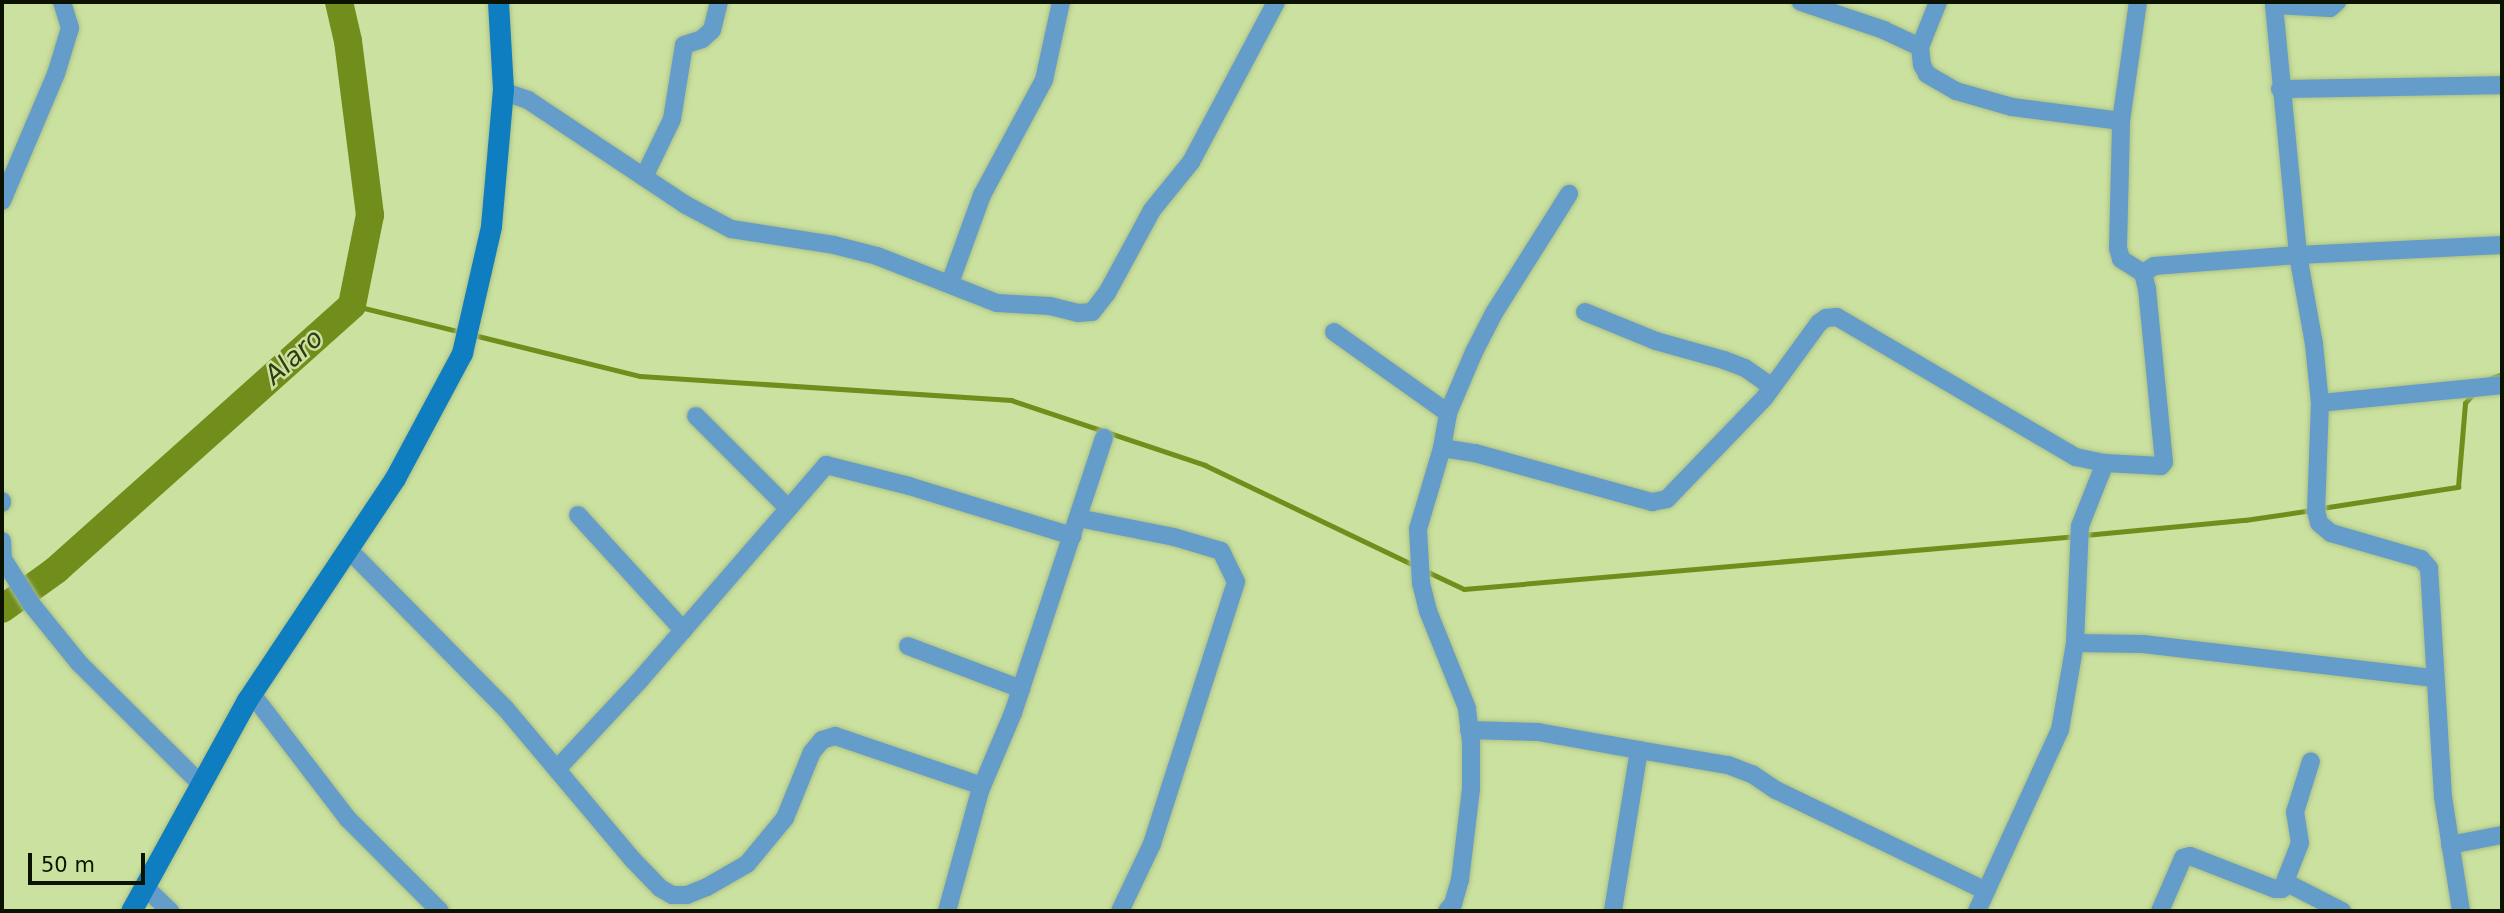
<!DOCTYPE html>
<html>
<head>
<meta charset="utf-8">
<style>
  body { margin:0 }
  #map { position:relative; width:2504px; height:913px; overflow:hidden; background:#cbe19f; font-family:"DejaVu Sans",sans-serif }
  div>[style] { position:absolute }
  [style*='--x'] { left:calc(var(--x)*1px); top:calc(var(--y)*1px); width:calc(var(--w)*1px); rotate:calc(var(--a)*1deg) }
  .stream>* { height:4.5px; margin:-2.25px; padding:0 2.25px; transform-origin:2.25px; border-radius:2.25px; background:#718d1b }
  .river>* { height:28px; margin:-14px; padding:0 14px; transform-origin:14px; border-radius:14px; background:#718d1b }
  .roads { filter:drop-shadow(0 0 2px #acc086) drop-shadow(0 0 2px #acc086) }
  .street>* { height:18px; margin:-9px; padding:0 9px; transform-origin:9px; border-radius:9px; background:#649dca }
  .secondary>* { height:21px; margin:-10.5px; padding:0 10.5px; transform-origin:10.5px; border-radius:10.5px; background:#0e7ec0 }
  span { translate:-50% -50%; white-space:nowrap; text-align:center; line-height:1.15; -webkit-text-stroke:5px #cbe19f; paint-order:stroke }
  .water-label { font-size:26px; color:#303c10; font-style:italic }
  .frame { position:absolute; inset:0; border:4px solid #0b1200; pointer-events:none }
  .scale { position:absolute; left:28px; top:853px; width:117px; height:32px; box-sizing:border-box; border:4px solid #0b1200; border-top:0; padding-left:9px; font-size:21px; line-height:24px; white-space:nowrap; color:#0b1200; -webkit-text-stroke:5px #cbe19f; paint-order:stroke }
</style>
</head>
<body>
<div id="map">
  <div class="stream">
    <i style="--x:352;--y:305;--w:113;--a:13.8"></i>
    <i style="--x:474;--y:335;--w:171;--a:13.9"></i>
    <i style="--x:640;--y:376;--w:372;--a:3.7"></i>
    <i style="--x:1011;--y:400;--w:205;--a:18.5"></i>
    <i style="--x:1205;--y:465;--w:234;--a:25.6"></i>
    <i style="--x:2484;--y:381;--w:19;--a:-21"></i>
    <i style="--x:2322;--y:508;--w:138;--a:-8.8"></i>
    <i style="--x:2458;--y:487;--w:84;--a:-85.2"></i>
    <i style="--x:2465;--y:403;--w:13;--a:-48"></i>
    <i style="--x:2085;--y:535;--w:161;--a:-5.4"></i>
    <i style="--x:2245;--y:520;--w:69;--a:-8.4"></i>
    <i style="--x:1424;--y:570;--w:44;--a:25.4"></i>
    <i style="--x:1464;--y:589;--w:615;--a:-4.94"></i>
  </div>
  <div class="river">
    <i style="--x:2;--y:609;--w:67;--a:-35.8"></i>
    <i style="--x:56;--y:570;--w:397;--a:-41.8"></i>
    <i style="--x:352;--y:305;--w:92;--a:-78.7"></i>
    <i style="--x:370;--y:215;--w:175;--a:-97.2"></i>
    <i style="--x:348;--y:41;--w:40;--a:-103"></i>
  </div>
  <div class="roads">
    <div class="street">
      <i style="--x:2337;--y:2;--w:9;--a:139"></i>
      <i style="--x:2330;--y:8;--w:56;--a:-176.9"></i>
      <i style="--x:2274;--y:5;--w:251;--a:84.5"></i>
      <i style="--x:2298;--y:255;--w:90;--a:79.8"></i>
      <i style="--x:2314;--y:344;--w:59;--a:84.2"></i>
      <i style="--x:2320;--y:403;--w:108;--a:92.1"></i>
      <i style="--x:2316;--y:511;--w:12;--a:76"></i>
      <i style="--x:2319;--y:523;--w:16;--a:40"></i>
      <i style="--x:2331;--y:533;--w:94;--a:16.1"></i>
      <i style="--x:2421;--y:559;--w:12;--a:48"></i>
      <i style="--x:2429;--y:568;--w:229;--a:86.5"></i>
      <i style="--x:2443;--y:797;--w:115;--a:81"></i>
      <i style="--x:1920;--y:47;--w:48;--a:-68.2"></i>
      <i style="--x:2280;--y:89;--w:222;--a:-1"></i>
      <i style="--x:502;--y:91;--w:28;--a:19"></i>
      <i style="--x:528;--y:100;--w:190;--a:33.6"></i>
      <i style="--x:686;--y:205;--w:51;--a:28.1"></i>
      <i style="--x:731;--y:229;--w:104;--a:8.8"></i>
      <i style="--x:834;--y:245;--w:44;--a:14.3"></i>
      <i style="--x:877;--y:256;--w:129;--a:21.4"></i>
      <i style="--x:997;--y:303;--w:53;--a:3.2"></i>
      <i style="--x:1050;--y:306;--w:29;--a:14"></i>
      <i style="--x:1078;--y:313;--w:14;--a:-4"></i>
      <i style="--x:1092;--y:312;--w:24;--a:-52"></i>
      <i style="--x:1107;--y:293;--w:94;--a:-61.5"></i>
      <i style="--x:1152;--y:210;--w:62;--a:-50.9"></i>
      <i style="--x:1191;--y:162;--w:181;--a:-62"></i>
      <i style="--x:2121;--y:121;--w:120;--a:-81.9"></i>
      <i style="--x:644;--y:177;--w:64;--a:-64.2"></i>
      <i style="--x:672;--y:119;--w:75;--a:-80.8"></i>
      <i style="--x:684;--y:45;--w:19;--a:-18"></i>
      <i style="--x:702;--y:39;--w:13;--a:-42"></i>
      <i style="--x:712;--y:30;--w:29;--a:-76"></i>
      <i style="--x:2;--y:201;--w:138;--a:-67"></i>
      <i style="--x:56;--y:74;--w:48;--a:-73.1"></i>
      <i style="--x:70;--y:28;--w:27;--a:-107"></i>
      <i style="--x:2143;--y:273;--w:13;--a:-32"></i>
      <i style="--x:2154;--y:266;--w:144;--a:-4.4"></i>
      <i style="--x:2298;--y:255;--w:204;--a:-2.8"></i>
      <i style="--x:950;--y:283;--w:94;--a:-70"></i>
      <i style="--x:982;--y:195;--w:131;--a:-61.7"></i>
      <i style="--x:1044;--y:80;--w:80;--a:-77.7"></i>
      <i style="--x:1585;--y:312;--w:77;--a:22.2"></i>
      <i style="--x:1656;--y:341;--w:71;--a:15.6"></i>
      <i style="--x:1724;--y:360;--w:22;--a:21"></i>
      <i style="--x:1745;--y:368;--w:33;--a:35"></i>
      <i style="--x:1334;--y:332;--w:140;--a:35.4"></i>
      <i style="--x:2320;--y:403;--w:183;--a:-5.6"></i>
      <i style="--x:696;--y:416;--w:130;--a:45"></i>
      <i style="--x:1442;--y:448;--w:33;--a:9"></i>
      <i style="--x:1475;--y:453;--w:184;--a:15.5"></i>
      <i style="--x:1652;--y:502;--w:15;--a:-11"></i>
      <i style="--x:1667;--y:499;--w:141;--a:-46.1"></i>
      <i style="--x:1765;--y:397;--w:92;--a:-53.9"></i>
      <i style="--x:1819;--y:323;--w:9;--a:-36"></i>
      <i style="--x:1826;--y:318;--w:11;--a:-5"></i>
      <i style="--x:1837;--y:317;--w:277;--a:30.4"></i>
      <i style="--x:2076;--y:457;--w:30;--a:12"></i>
      <i style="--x:2105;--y:463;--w:56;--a:3.1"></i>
      <i style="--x:2161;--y:466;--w:5;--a:-53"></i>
      <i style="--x:2164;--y:462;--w:174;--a:-95.6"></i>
      <i style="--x:2147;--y:289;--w:16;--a:-104"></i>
      <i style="--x:2143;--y:273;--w:26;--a:-148"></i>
      <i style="--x:2121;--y:259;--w:11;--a:-105"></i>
      <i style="--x:2118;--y:248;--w:127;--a:-88.6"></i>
      <i style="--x:2121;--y:121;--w:110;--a:-172.7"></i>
      <i style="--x:2012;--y:107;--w:58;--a:-164.1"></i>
      <i style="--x:1956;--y:91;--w:34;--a:-150"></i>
      <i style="--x:1927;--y:74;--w:10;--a:-119"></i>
      <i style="--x:1922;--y:65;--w:18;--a:-96"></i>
      <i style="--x:1920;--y:47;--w:40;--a:-155"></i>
      <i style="--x:1884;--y:30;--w:88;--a:-161.4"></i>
      <i style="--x:2;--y:501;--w:2;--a:90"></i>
      <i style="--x:578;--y:515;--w:156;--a:47.6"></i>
      <i style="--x:1078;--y:518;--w:98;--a:11.2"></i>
      <i style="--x:1174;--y:537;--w:49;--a:16.6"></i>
      <i style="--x:1221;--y:551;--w:34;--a:64"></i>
      <i style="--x:1236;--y:582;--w:275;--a:107.8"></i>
      <i style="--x:1152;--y:844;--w:74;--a:115.5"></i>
      <i style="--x:2;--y:541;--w:18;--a:87"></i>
      <i style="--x:3;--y:559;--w:54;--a:57.8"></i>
      <i style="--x:32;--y:605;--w:75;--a:51"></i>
      <i style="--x:79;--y:663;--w:172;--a:44.8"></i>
      <i style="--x:348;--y:549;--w:223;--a:45.4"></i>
      <i style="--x:505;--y:708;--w:199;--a:49.9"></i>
      <i style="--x:633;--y:860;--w:39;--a:46"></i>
      <i style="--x:660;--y:888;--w:14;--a:30"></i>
      <i style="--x:672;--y:895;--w:15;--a:0"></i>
      <i style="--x:687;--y:895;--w:22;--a:-22"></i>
      <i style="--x:707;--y:887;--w:46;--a:-29.9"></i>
      <i style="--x:747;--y:864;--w:60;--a:-50.4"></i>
      <i style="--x:785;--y:818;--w:71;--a:-67.8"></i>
      <i style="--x:812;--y:752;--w:16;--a:-50"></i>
      <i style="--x:822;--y:740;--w:14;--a:-17"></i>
      <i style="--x:835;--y:736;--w:155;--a:18.8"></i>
      <i style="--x:2075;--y:643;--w:68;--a:0.8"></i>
      <i style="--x:2143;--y:644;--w:293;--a:6.7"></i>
      <i style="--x:908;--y:646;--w:121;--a:20.8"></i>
      <i style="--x:252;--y:694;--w:158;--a:52.5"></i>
      <i style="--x:348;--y:819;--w:130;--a:45"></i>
      <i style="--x:1469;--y:730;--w:69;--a:1.7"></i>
      <i style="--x:1538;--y:732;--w:103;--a:10.1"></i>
      <i style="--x:1639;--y:750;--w:163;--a:99.2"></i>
      <i style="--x:1639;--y:750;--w:90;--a:9.6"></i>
      <i style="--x:1728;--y:765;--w:26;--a:21"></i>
      <i style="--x:1752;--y:774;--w:29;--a:34"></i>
      <i style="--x:1776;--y:790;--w:233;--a:25.7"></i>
      <i style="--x:558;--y:768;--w:119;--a:-47"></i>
      <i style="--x:639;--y:681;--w:286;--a:-49.1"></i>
      <i style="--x:826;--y:465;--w:86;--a:14.2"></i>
      <i style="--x:909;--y:486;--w:171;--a:17"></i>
      <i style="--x:2450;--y:845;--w:53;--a:-10.9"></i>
      <i style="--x:2287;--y:883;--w:62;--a:27"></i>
      <i style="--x:145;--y:887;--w:35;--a:44"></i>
      <i style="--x:947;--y:911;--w:124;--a:-74.6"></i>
      <i style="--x:980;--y:791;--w:85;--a:-67.1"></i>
      <i style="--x:1013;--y:713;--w:290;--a:-71.7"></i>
      <i style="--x:1447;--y:911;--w:9;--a:-49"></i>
      <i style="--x:1453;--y:904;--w:25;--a:-74"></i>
      <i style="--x:1460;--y:880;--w:92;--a:-83.1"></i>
      <i style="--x:1471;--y:789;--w:47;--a:-90"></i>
      <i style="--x:1471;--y:742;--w:34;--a:-97"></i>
      <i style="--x:1467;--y:708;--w:105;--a:-111.9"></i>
      <i style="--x:1428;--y:611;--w:29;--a:-104"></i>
      <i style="--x:1421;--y:583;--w:54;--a:-93.2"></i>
      <i style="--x:1418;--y:529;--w:84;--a:-73.5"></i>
      <i style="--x:1442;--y:448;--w:36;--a:-80"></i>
      <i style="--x:1448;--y:413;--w:66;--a:-66.9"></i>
      <i style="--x:1474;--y:352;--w:44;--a:-62.9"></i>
      <i style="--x:1494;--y:313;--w:141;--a:-57.8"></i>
      <i style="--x:1977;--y:911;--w:199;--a:-65.4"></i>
      <i style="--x:2060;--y:730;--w:88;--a:-80.2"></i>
      <i style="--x:2075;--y:643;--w:117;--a:-87.6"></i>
      <i style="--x:2080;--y:526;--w:68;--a:-68.4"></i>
      <i style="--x:2160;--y:911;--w:58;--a:-66.5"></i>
      <i style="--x:2183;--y:858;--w:7;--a:-16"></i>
      <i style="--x:2190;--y:856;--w:91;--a:21.2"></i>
      <i style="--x:2275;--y:889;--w:7;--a:0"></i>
      <i style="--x:2282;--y:889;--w:49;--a:-68.6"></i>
      <i style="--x:2300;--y:843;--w:31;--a:-99"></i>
      <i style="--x:2295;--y:812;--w:53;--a:-72.6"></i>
    </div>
    <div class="secondary">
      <i style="--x:131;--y:911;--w:241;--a:-61.2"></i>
      <i style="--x:247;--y:700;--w:267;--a:-56.3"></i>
      <i style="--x:395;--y:478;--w:142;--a:-61.8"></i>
      <i style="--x:462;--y:353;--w:130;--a:-77.1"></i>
      <i style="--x:491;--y:226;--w:138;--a:-85"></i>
      <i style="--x:503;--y:89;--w:87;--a:-93.3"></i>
    </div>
  </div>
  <div class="water-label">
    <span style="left:294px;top:357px;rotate:-42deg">Alaro</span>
  </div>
  <div class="frame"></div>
  <div class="scale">50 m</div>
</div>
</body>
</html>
